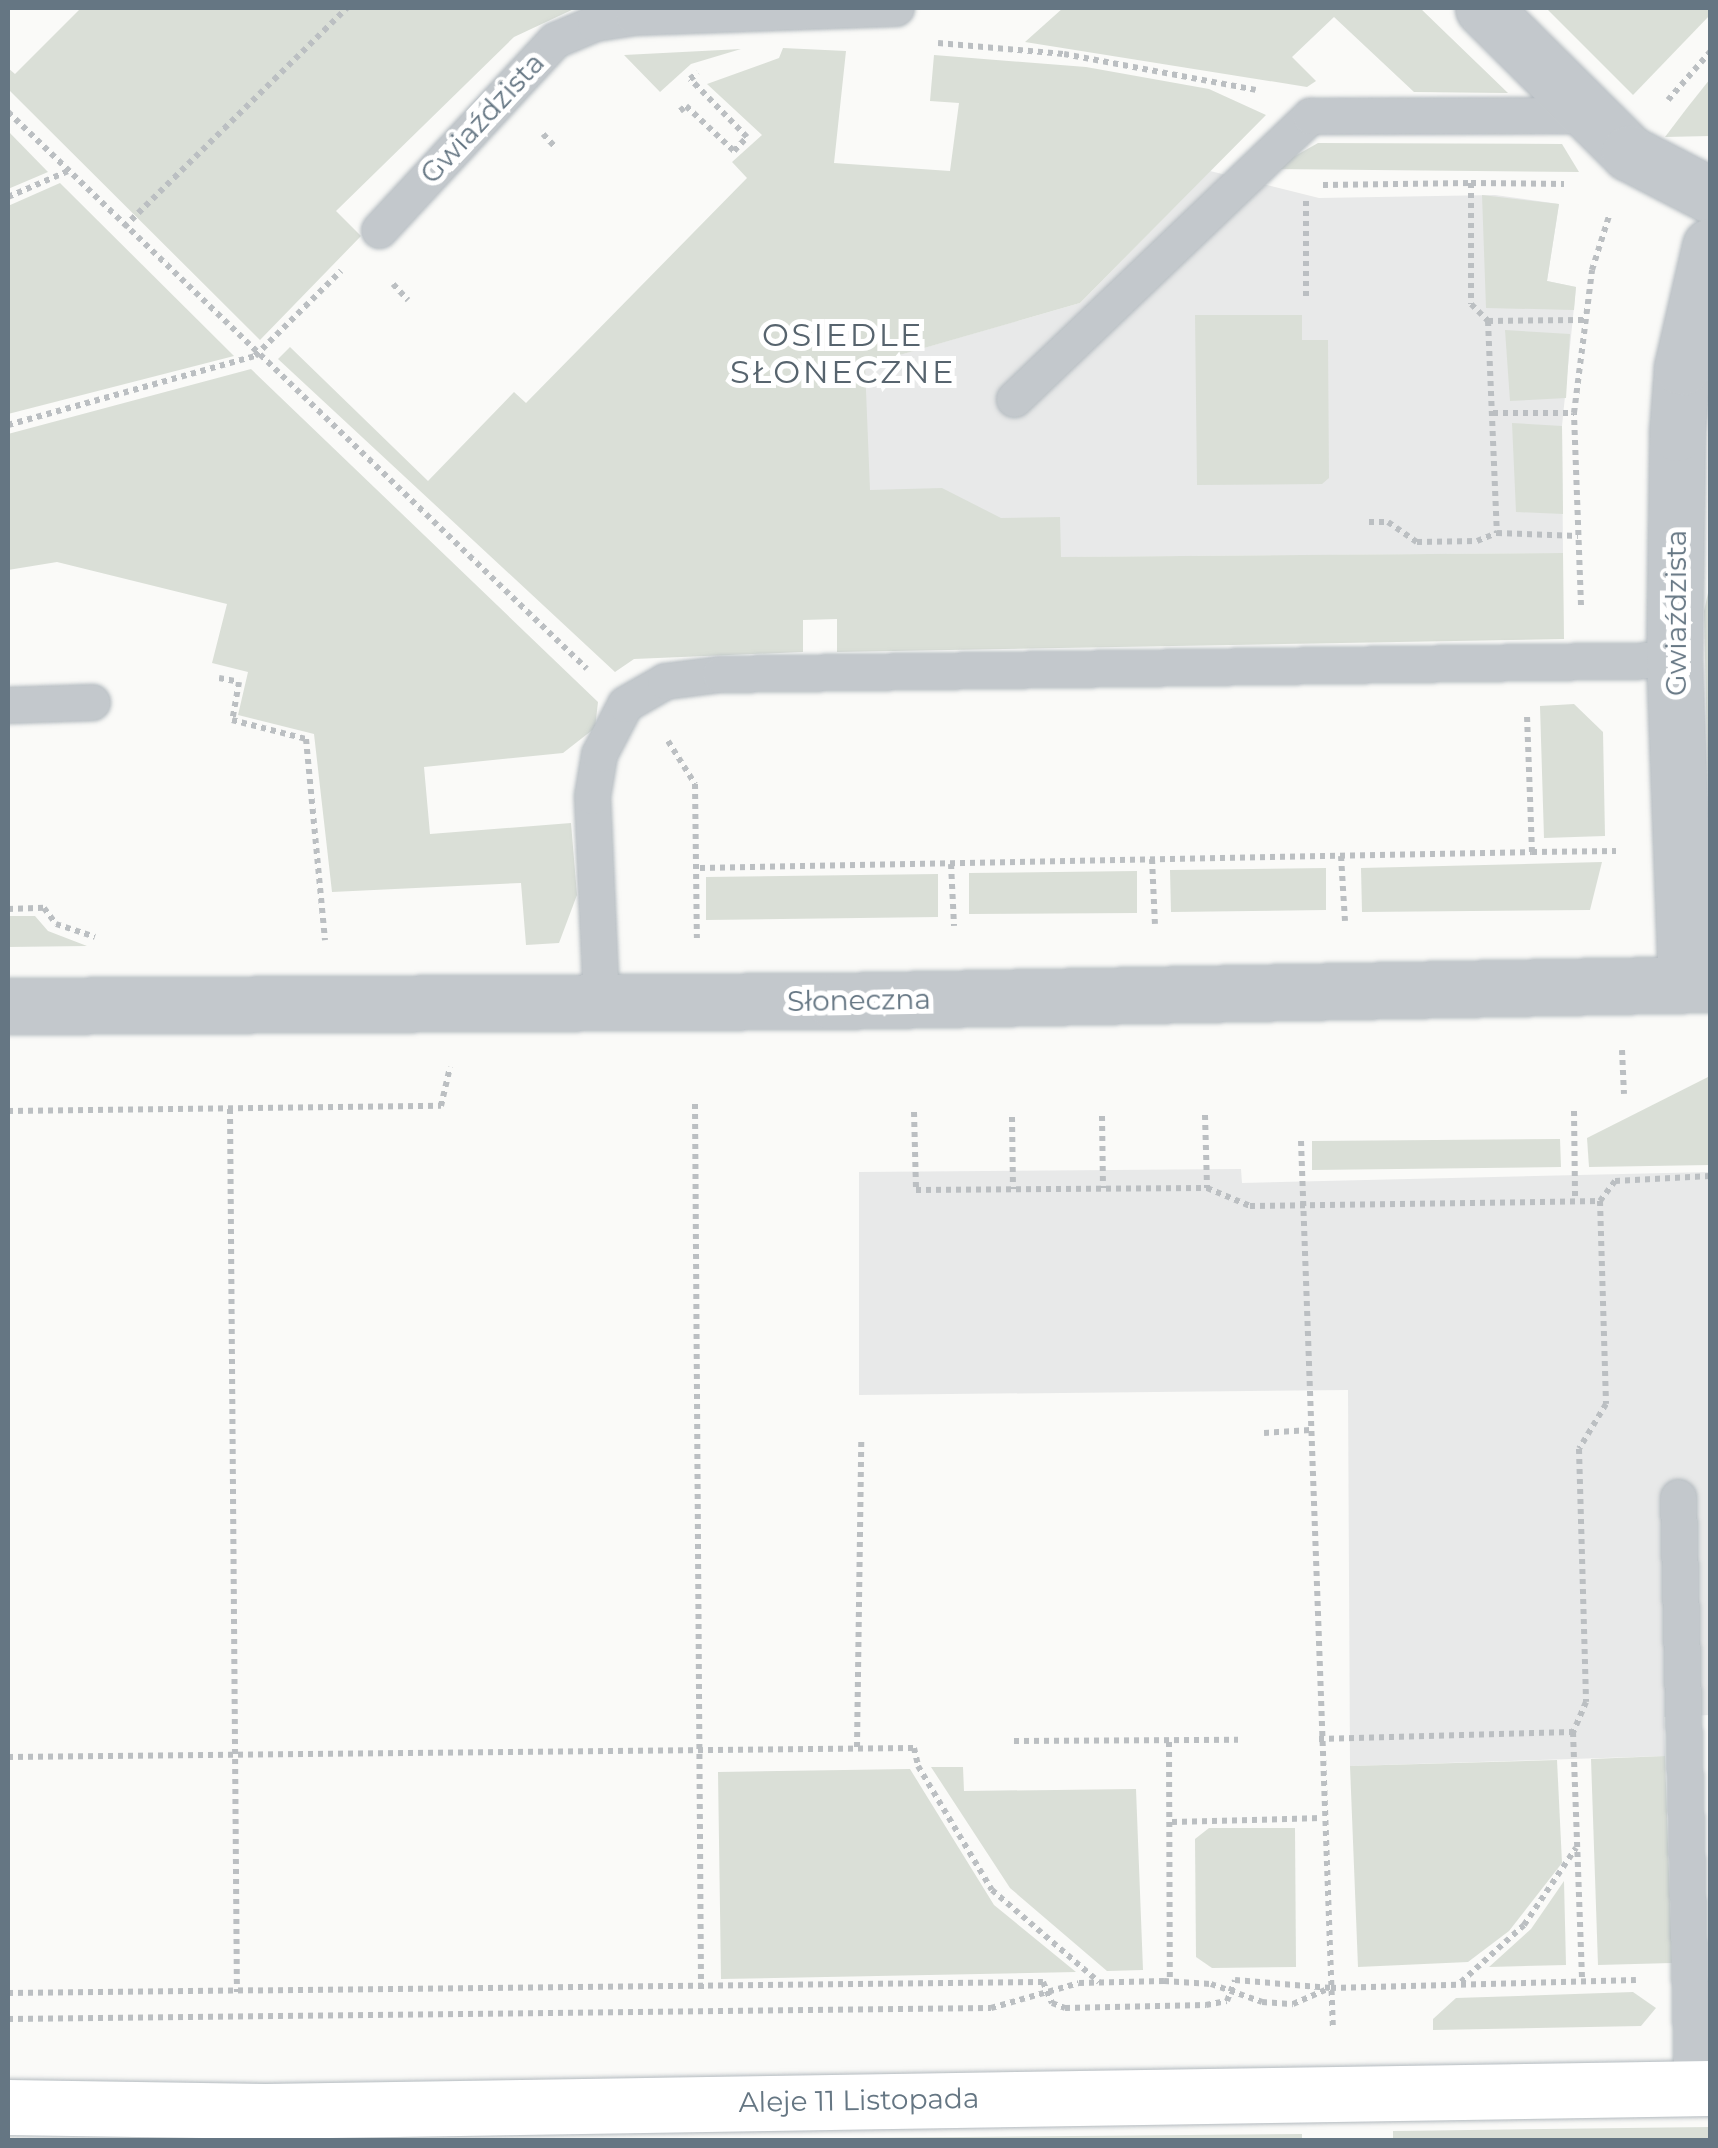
<!DOCTYPE html>
<html>
<head>
<meta charset="utf-8">
<style>
  body { margin:0 }
  #map { position:relative; width:1718px; height:2148px; overflow:hidden; background:#fafaf8; font-family:Montserrat,sans-serif }
  div>[style] { position:absolute }
  [style*='--x'] { left:calc(var(--x)*1px); top:calc(var(--y)*1px); width:calc(var(--w)*1px); rotate:calc(var(--a)*1deg) }
  .built>* { inset:0; background:#e8e9e9 }
  .green>* { inset:0; background:#dadfd7 }
  .path>* { height:6px; margin-top:-3px; transform-origin:0; background:repeating-linear-gradient(90deg,#bbbfc2 0 5px,transparent 0 10px) }
  .roads { filter:drop-shadow(0 0 2px #b3babf) drop-shadow(0 0 2px #b3babf) }
  .service>* { height:35px; margin:-17.5px; padding:0 17.5px; transform-origin:17.5px; border-radius:17.5px; background:#c3c8cc }
  .minor>* { height:55px; margin:-27.5px; padding:0 27.5px; transform-origin:27.5px; border-radius:27.5px; background:#c3c8cc }
  .secondary>* { height:55px; margin:-27.5px; padding:0 27.5px; transform-origin:27.5px; border-radius:27.5px; background:#fff }
  span { translate:-50% -50%; white-space:nowrap; text-align:center; line-height:1.15; -webkit-text-stroke:10px #fff; paint-order:stroke }
  .street-label { font-size:28px; color:#657683 }
  .quarter-label { font-size:32px; color:#57646e; letter-spacing:2.5px }
  .frame { position:absolute; inset:0; border:10px solid #657683; pointer-events:none }
</style>
</head>
<body>
<div id="map">
  <div class="built">
    <i style="clip-path:polygon(1210px 171px,1319px 198px,1495px 195px,1559px 204px,1547px 281px,1576px 287px,1562px 426px,1563px 553px,702px 560px,830px 375px,1080px 303px)"></i>
    <i style="clip-path:polygon(1241px 1169px,1242px 1183px,1710px 1172px,1710px 1715px,1664px 1717px,1665px 1756px,1350px 1766px,1348px 1390px,859px 1395px,859px 1172px)"></i>
  </div>
  <div class="green">
    <i style="clip-path:polygon(81px 8px,576px 8px,514px 37px,336px 211px,361px 236px,260px 340px,8px 89px,8px 68px,15px 74px)"></i>
    <i style="clip-path:polygon(1063px 8px,1420px 8px,1508px 93px,1414px 92px,1334px 17px,1292px 57px,1316px 81px,1307px 87px,1025px 42px)"></i>
    <i style="clip-path:polygon(1546px 8px,1710px 8px,1710px 15px,1633px 95px)"></i>
    <i style="clip-path:polygon(783px 48px,846px 51px,834px 163px,950px 171px,959px 103px,930px 101px,934px 55px,1086px 67px,1209px 89px,1266px 115px,1080px 303px,865px 365px,870px 490px,942px 488px,1001px 518px,1060px 517px,1061px 557px,1563px 553px,1564px 639px,837px 652px,837px 619px,803px 620px,803px 652px,634px 659px,615px 672px,278px 359px,290px 347px,428px 481px,514px 392px,526px 403px,747px 178px,732px 162px,762px 135px,707px 84px,779px 58px)"></i>
    <i style="clip-path:polygon(741px 49px,691px 64px,660px 92px,624px 55px)"></i>
    <i style="clip-path:polygon(1710px 79px,1710px 136px,1665px 137px,1687px 108px)"></i>
    <i style="clip-path:polygon(8px 131px,48px 172px,8px 189px)"></i>
    <i style="clip-path:polygon(1318px 143px,1562px 144px,1579px 172px,1272px 169px)"></i>
    <i style="clip-path:polygon(60px 183px,234px 356px,8px 414px,8px 206px)"></i>
    <i style="clip-path:polygon(1482px 195px,1559px 204px,1547px 281px,1576px 287px,1574px 310px,1486px 308px)"></i>
    <i style="clip-path:polygon(1195px 315px,1302px 315px,1302px 340px,1328px 340px,1329px 478px,1322px 484px,1197px 485px)"></i>
    <i style="clip-path:polygon(1505px 330px,1570px 334px,1566px 398px,1510px 401px)"></i>
    <i style="clip-path:polygon(251px 369px,598px 702px,595px 728px,563px 753px,424px 767px,430px 834px,571px 823px,577px 895px,559px 943px,526px 945px,521px 883px,332px 892px,314px 734px,238px 715px,248px 672px,212px 663px,227px 604px,57px 562px,8px 570px,8px 434px)"></i>
    <i style="clip-path:polygon(1512px 423px,1562px 426px,1563px 514px,1516px 512px)"></i>
    <i style="clip-path:polygon(1710px 584px,1710px 885px,1704px 611px)"></i>
    <i style="clip-path:polygon(1574px 704px,1603px 732px,1605px 836px,1544px 838px,1540px 706px)"></i>
    <i style="clip-path:polygon(1602px 862px,1590px 910px,1362px 912px,1361px 868px)"></i>
    <i style="clip-path:polygon(1326px 868px,1326px 910px,1171px 912px,1170px 870px)"></i>
    <i style="clip-path:polygon(1137px 871px,1137px 913px,969px 914px,969px 873px)"></i>
    <i style="clip-path:polygon(938px 874px,938px 917px,706px 920px,706px 877px)"></i>
    <i style="clip-path:polygon(8px 916px,35px 916px,48px 931px,87px 946px,8px 947px)"></i>
    <i style="clip-path:polygon(1710px 1076px,1710px 1165px,1589px 1167px,1587px 1138px)"></i>
    <i style="clip-path:polygon(1560px 1139px,1561px 1167px,1312px 1170px,1312px 1141px)"></i>
    <i style="clip-path:polygon(1665px 1756px,1672px 1963px,1598px 1965px,1591px 1759px)"></i>
    <i style="clip-path:polygon(1557px 1760px,1562px 1863px,1509px 1931px,1468px 1962px,1358px 1967px,1350px 1766px)"></i>
    <i style="clip-path:polygon(931px 1767px,963px 1767px,964px 1791px,1136px 1789px,1143px 1970px,1107px 1971px,1010px 1888px)"></i>
    <i style="clip-path:polygon(910px 1769px,994px 1905px,1076px 1972px,721px 1979px,718px 1772px)"></i>
    <i style="clip-path:polygon(1209px 1828px,1295px 1828px,1296px 1967px,1212px 1968px,1196px 1957px,1195px 1839px)"></i>
    <i style="clip-path:polygon(1564px 1881px,1566px 1965px,1489px 1967px,1531px 1929px)"></i>
    <i style="clip-path:polygon(1633px 1992px,1656px 2008px,1641px 2026px,1433px 2030px,1433px 2019px,1456px 1998px)"></i>
    <i style="clip-path:polygon(1710px 2127px,1710px 2140px,1393px 2140px,1393px 2131px)"></i>
    <i style="clip-path:polygon(1302px 2134px,1302px 2140px,690px 2140px,744px 2139px)"></i>
  </div>
  <div class="path">
    <i style="--x:938;--y:43;--w:126;--a:5"></i>
    <i style="--x:1064;--y:54;--w:195;--a:10.6"></i>
    <i style="--x:1668;--y:100;--w:64;--a:-48.8"></i>
    <i style="--x:680;--y:111;--w:8;--a:-40"></i>
    <i style="--x:686;--y:106;--w:66;--a:43.2"></i>
    <i style="--x:734;--y:151;--w:19;--a:-47"></i>
    <i style="--x:747;--y:137;--w:81;--a:-134.5"></i>
    <i style="--x:690;--y:79;--w:10;--a:-37"></i>
    <i style="--x:8;--y:112;--w:803;--a:43.89"></i>
    <i style="--x:543;--y:134;--w:19;--a:47"></i>
    <i style="--x:1471;--y:183;--w:93;--a:0.6"></i>
    <i style="--x:1323;--y:185;--w:148;--a:-0.8"></i>
    <i style="--x:1471;--y:183;--w:121;--a:90"></i>
    <i style="--x:1471;--y:304;--w:24;--a:45"></i>
    <i style="--x:1488;--y:321;--w:212;--a:87.6"></i>
    <i style="--x:8;--y:197;--w:65;--a:-23.4"></i>
    <i style="--x:1306;--y:201;--w:100;--a:90"></i>
    <i style="--x:124;--y:227;--w:313;--a:-44.5"></i>
    <i style="--x:393;--y:284;--w:22;--a:47"></i>
    <i style="--x:1488;--y:321;--w:95;--a:-0.6"></i>
    <i style="--x:1493;--y:413;--w:81;--a:0"></i>
    <i style="--x:8;--y:425;--w:256;--a:-15.6"></i>
    <i style="--x:255;--y:356;--w:121;--a:-44.7"></i>
    <i style="--x:1369;--y:522;--w:19;--a:0"></i>
    <i style="--x:1388;--y:522;--w:35;--a:35"></i>
    <i style="--x:1417;--y:542;--w:60;--a:-1"></i>
    <i style="--x:1477;--y:541;--w:22;--a:-22"></i>
    <i style="--x:1497;--y:533;--w:81;--a:2.1"></i>
    <i style="--x:1581;--y:605;--w:192;--a:-92.1"></i>
    <i style="--x:1574;--y:413;--w:144;--a:-82.8"></i>
    <i style="--x:1592;--y:270;--w:57;--a:-72.5"></i>
    <i style="--x:219;--y:678;--w:20;--a:11"></i>
    <i style="--x:239;--y:682;--w:39;--a:100"></i>
    <i style="--x:232;--y:720;--w:76;--a:14.4"></i>
    <i style="--x:306;--y:739;--w:202;--a:84.6"></i>
    <i style="--x:668;--y:741;--w:51;--a:57.9"></i>
    <i style="--x:695;--y:784;--w:154;--a:89.3"></i>
    <i style="--x:1532;--y:852;--w:84;--a:-0.7"></i>
    <i style="--x:1341;--y:856;--w:65;--a:86.5"></i>
    <i style="--x:1152;--y:859;--w:65;--a:87.4"></i>
    <i style="--x:951;--y:864;--w:62;--a:87.2"></i>
    <i style="--x:700;--y:868;--w:832;--a:-1.1"></i>
    <i style="--x:1532;--y:852;--w:136;--a:-92.1"></i>
    <i style="--x:8;--y:909;--w:36;--a:-2"></i>
    <i style="--x:44;--y:908;--w:20;--a:53"></i>
    <i style="--x:56;--y:924;--w:41;--a:18.4"></i>
    <i style="--x:1622;--y:1050;--w:44;--a:87.4"></i>
    <i style="--x:695;--y:1104;--w:886;--a:89.61"></i>
    <i style="--x:230;--y:1109;--w:883;--a:89.55"></i>
    <i style="--x:8;--y:1111;--w:433;--a:-0.7"></i>
    <i style="--x:441;--y:1106;--w:40;--a:-77"></i>
    <i style="--x:1574;--y:1111;--w:88;--a:89.3"></i>
    <i style="--x:914;--y:1112;--w:78;--a:88.5"></i>
    <i style="--x:916;--y:1190;--w:291;--a:-0.4"></i>
    <i style="--x:1207;--y:1188;--w:47;--a:22.7"></i>
    <i style="--x:1250;--y:1206;--w:350;--a:-0.8"></i>
    <i style="--x:1600;--y:1201;--w:203;--a:88.3"></i>
    <i style="--x:1606;--y:1404;--w:52;--a:121"></i>
    <i style="--x:1579;--y:1449;--w:253;--a:88.4"></i>
    <i style="--x:1586;--y:1702;--w:33;--a:113"></i>
    <i style="--x:1573;--y:1732;--w:248;--a:87.9"></i>
    <i style="--x:1205;--y:1115;--w:73;--a:88.4"></i>
    <i style="--x:1102;--y:1116;--w:72;--a:89.2"></i>
    <i style="--x:1012;--y:1117;--w:72;--a:89.2"></i>
    <i style="--x:1301;--y:1141;--w:889;--a:87.94"></i>
    <i style="--x:1600;--y:1201;--w:25;--a:-53"></i>
    <i style="--x:1615;--y:1181;--w:95;--a:-3"></i>
    <i style="--x:1264;--y:1433;--w:46;--a:-3.7"></i>
    <i style="--x:1319;--y:1739;--w:254;--a:-1.6"></i>
    <i style="--x:1014;--y:1741;--w:224;--a:-0.3"></i>
    <i style="--x:1169;--y:1742;--w:240;--a:89.8"></i>
    <i style="--x:857;--y:1747;--w:305;--a:-89.2"></i>
    <i style="--x:8;--y:1757;--w:906;--a:-0.57"></i>
    <i style="--x:914;--y:1748;--w:18;--a:77"></i>
    <i style="--x:918;--y:1766;--w:144;--a:59.2"></i>
    <i style="--x:992;--y:1890;--w:141;--a:40.7"></i>
    <i style="--x:1172;--y:1822;--w:149;--a:-1.5"></i>
    <i style="--x:1461;--y:1982;--w:85;--a:-42.1"></i>
    <i style="--x:1524;--y:1925;--w:93;--a:-56"></i>
    <i style="--x:8;--y:1993;--w:1035;--a:-0.61"></i>
    <i style="--x:1043;--y:1982;--w:23;--a:67"></i>
    <i style="--x:1052;--y:2003;--w:14;--a:21"></i>
    <i style="--x:1065;--y:2008;--w:141;--a:-1.2"></i>
    <i style="--x:1206;--y:2005;--w:21;--a:-11"></i>
    <i style="--x:1227;--y:2001;--w:22;--a:-69"></i>
    <i style="--x:1235;--y:1980;--w:96;--a:4.8"></i>
    <i style="--x:1331;--y:1988;--w:305;--a:-1.5"></i>
    <i style="--x:8;--y:2019;--w:983;--a:-0.64"></i>
    <i style="--x:991;--y:2008;--w:91;--a:-15.9"></i>
    <i style="--x:1079;--y:1983;--w:85;--a:-1.3"></i>
    <i style="--x:1164;--y:1981;--w:47;--a:3.7"></i>
    <i style="--x:1211;--y:1984;--w:54;--a:19.4"></i>
    <i style="--x:1262;--y:2002;--w:31;--a:4"></i>
    <i style="--x:1293;--y:2004;--w:40;--a:-23.4"></i>
  </div>
  <div class="roads">
    <div class="service">
      <i style="--x:379;--y:230;--w:259;--a:-47.2"></i>
      <i style="--x:555;--y:40;--w:43;--a:-23"></i>
      <i style="--x:595;--y:23;--w:39;--a:-9"></i>
      <i style="--x:634;--y:17;--w:262;--a:-2"></i>
      <i style="--x:1014;--y:399;--w:410;--a:-43.7"></i>
      <i style="--x:1310;--y:116;--w:282;--a:-0.2"></i>
      <i style="--x:8;--y:705;--w:84;--a:-2"></i>
      <i style="--x:601;--y:1002;--w:206;--a:-92.5"></i>
      <i style="--x:592;--y:796;--w:43;--a:-80.5"></i>
      <i style="--x:599;--y:754;--w:56;--a:-62.5"></i>
      <i style="--x:625;--y:704;--w:46;--a:-29.9"></i>
      <i style="--x:665;--y:681;--w:55;--a:-7.3"></i>
      <i style="--x:720;--y:674;--w:954;--a:-0.84"></i>
      <i style="--x:1678;--y:1497;--w:591;--a:88.64"></i>
    </div>
    <div class="minor">
      <i style="--x:1483;--y:8;--w:206;--a:44.8"></i>
      <i style="--x:1629;--y:153;--w:91;--a:27.4"></i>
      <i style="--x:1686;--y:984;--w:324;--a:-92.1"></i>
      <i style="--x:1674;--y:660;--w:227;--a:-89.2"></i>
      <i style="--x:1677;--y:433;--w:66;--a:-85.7"></i>
      <i style="--x:1682;--y:367;--w:124;--a:-77"></i>
      <i style="--x:8;--y:1006;--w:826;--a:-0.35"></i>
      <i style="--x:834;--y:1001;--w:876;--a:-1.11"></i>
    </div>
    <div class="secondary">
      <i style="--x:8;--y:2107;--w:257;--a:0.9"></i>
      <i style="--x:265;--y:2111;--w:1445;--a:-0.91"></i>
    </div>
  </div>
  <div class="street-label">
    <span style="left:482px;top:118px;rotate:-47deg">Gwiaździsta</span>
    <span style="left:1676px;top:613px;rotate:-90deg">Gwiaździsta</span>
    <span style="left:859px;top:1000px;rotate:-1deg">Słoneczna</span>
    <span style="left:859px;top:2100px;rotate:-1deg">Aleje 11 Listopada</span>
  </div>
  <div class="quarter-label">
    <span style="left:843px;top:354px">OSIEDLE<br>SŁONECZNE</span>
  </div>
  <div class="frame"></div>
</div>
</body>
</html>
